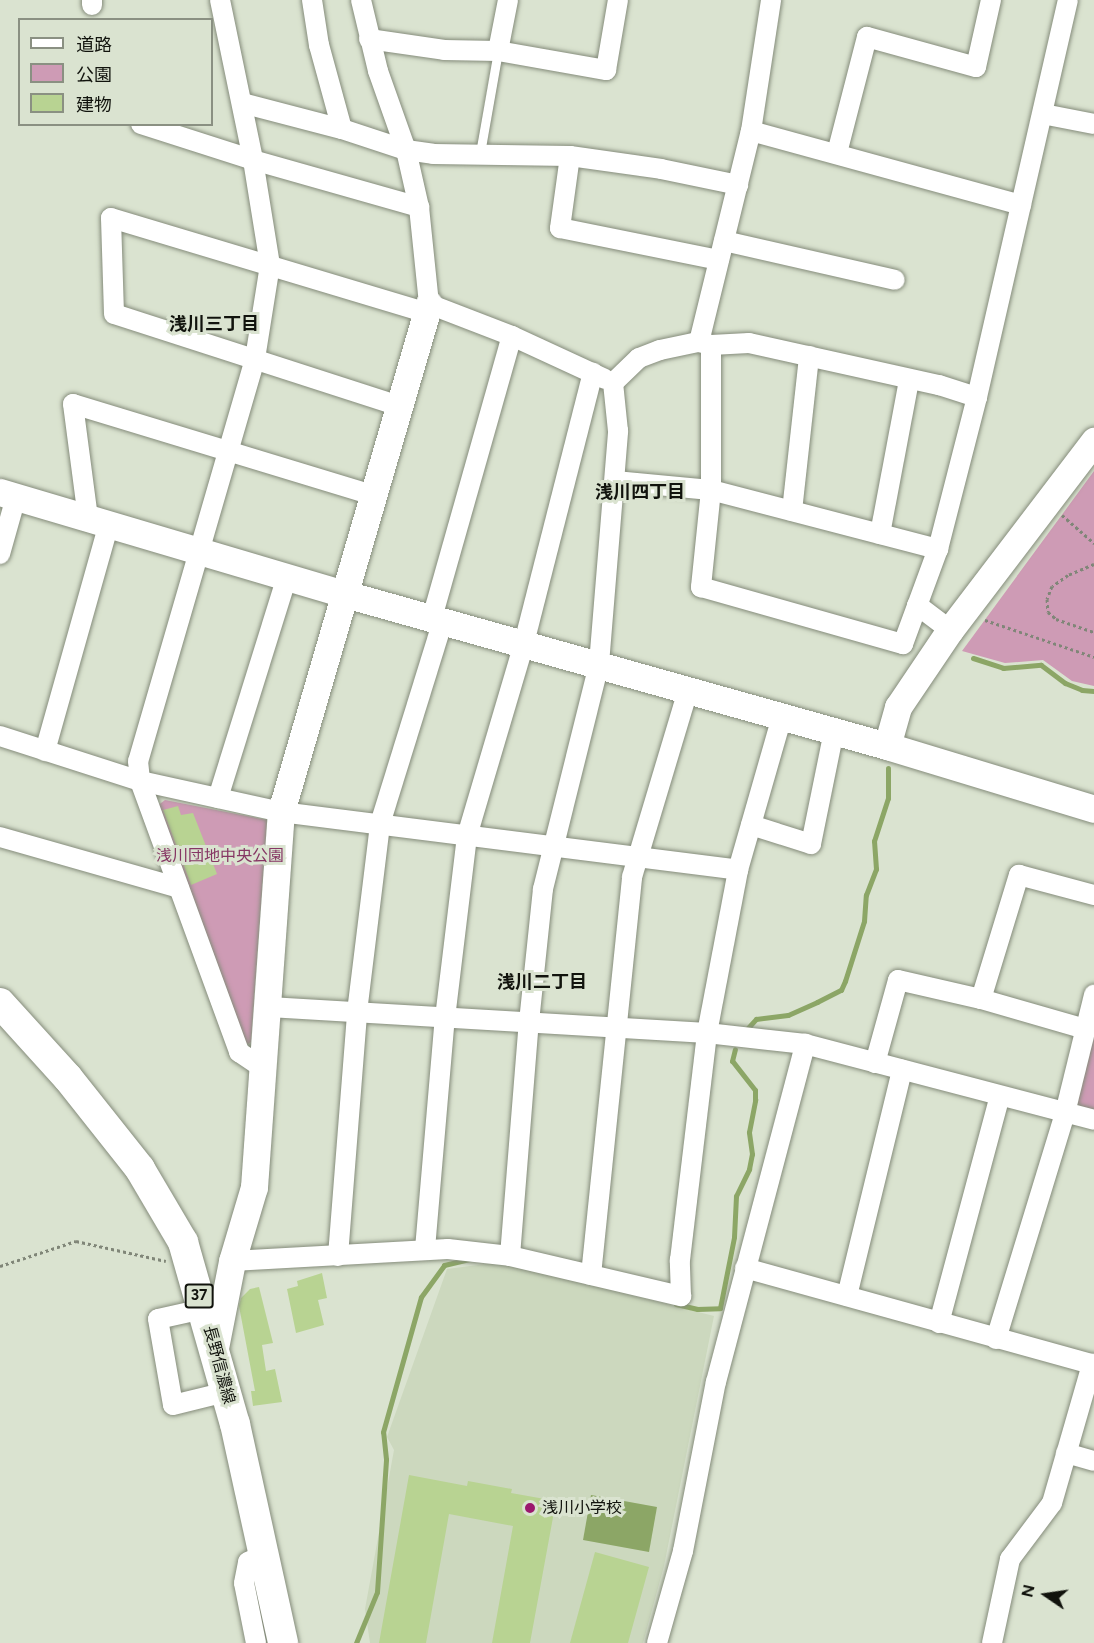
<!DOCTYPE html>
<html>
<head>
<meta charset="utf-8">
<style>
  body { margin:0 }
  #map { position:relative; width:1094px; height:1643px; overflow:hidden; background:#dae3d0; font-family:Figtree,"Noto Sans JP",sans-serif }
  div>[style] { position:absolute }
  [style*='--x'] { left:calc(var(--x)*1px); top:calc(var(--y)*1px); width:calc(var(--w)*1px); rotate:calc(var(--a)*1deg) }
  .built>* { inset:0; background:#ccd8be }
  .green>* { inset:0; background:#ce9bb5 }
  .water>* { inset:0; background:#8ca666 }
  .stream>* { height:5px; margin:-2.5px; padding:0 2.5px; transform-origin:2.5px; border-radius:2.5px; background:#8ca666 }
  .building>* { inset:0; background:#b8d392 }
  .path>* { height:3px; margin-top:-1.5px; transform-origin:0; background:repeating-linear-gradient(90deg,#808678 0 3px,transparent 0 6px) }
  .roads { filter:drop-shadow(0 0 2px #858c7b) drop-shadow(0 0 2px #858c7b) }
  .lane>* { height:9px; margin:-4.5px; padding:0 4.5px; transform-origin:4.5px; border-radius:4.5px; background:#fff }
  .street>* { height:20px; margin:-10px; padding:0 10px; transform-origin:10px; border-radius:10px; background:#fff }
  .secondary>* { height:27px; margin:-13.5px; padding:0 13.5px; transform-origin:13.5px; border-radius:13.5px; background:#fff }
  .primary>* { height:30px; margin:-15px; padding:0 15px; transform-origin:15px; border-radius:15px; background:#fff }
  .dots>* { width:16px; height:16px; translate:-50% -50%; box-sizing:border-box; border:3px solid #dae3d0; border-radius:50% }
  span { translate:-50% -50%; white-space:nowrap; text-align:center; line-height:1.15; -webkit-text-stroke:6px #dae3d0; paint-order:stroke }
  .shield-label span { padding:2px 4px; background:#dae3d0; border:2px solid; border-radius:4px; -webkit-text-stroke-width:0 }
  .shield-label { font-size:15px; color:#11130d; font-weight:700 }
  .park-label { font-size:16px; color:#863664 }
  .street-label { font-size:16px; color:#11130d }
  .poi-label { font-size:16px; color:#11130d }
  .left { translate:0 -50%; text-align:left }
  .neighbourhood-label { font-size:18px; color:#11130d; font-weight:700 }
  .legend { position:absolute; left:18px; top:18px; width:195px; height:108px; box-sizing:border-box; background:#dae3d0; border:2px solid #8a9082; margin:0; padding:8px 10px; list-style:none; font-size:18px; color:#11130d }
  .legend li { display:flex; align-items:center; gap:12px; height:30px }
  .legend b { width:30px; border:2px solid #8a9082 }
  .north { position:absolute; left:1016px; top:1565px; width:60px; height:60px; -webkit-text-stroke:4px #dae3d0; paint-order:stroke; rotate:283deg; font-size:16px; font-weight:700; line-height:24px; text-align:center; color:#11130d }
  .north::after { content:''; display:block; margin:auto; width:21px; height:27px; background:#11130d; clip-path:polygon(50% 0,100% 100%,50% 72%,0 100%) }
</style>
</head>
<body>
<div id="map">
  <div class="built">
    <i style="clip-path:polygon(501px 1262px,714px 1316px,664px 1566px,643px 1643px,370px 1643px,365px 1609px,394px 1450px,387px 1437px,447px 1269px)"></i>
  </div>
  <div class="green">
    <i style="clip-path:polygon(1094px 471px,1094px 686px,1072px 681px,1043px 660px,1005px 663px,962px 651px)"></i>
    <i style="clip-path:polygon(165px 800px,267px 820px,251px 1042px,248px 1044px,240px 1042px,156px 807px)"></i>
    <i style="clip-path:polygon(1094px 1004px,1094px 1115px,1069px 1109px)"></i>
  </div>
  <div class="water">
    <i style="clip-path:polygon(591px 1495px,657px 1507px,649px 1552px,583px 1540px)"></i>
  </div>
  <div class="stream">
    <i style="--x:973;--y:658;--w:32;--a:18"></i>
    <i style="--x:1003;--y:668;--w:38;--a:-5"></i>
    <i style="--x:1041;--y:665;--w:30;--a:37"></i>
    <i style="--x:1065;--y:683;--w:18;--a:22"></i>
    <i style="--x:1082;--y:690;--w:12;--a:5"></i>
    <i style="--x:746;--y:1030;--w:15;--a:-48"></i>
    <i style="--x:756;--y:1019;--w:32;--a:-7"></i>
    <i style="--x:788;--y:1015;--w:32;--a:-24"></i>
    <i style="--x:817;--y:1002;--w:27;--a:-27"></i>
    <i style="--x:841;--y:990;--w:10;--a:-66"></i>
    <i style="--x:845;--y:981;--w:63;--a:-72.4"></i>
    <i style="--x:864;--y:921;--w:26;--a:-86"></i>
    <i style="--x:866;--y:895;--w:28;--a:-69"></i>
    <i style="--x:876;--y:869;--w:28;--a:-94"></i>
    <i style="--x:874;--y:841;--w:45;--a:-72"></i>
    <i style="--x:888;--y:798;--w:30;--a:-90"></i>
    <i style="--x:676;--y:1304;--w:22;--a:13"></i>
    <i style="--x:697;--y:1309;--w:23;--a:-2"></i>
    <i style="--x:720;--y:1308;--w:72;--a:-78.8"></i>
    <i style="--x:734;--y:1237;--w:41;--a:-87.2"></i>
    <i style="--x:736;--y:1196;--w:30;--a:-64"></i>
    <i style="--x:749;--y:1169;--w:15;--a:-79"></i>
    <i style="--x:752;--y:1154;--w:22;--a:-98"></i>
    <i style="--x:749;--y:1132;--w:33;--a:-79"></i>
    <i style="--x:755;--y:1100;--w:10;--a:-90"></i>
    <i style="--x:755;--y:1090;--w:37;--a:-128"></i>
    <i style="--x:732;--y:1061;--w:12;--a:-76"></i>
    <i style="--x:356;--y:1643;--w:55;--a:-67.6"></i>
    <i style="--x:377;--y:1592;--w:133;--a:-86.1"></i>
    <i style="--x:386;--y:1459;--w:27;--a:-96"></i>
    <i style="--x:383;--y:1432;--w:140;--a:-74.3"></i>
    <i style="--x:421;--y:1297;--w:39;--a:-54"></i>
    <i style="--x:444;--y:1265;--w:26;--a:-13"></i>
  </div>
  <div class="building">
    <i style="clip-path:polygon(178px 806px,181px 815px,193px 813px,217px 874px,191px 885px,163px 810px)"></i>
    <i style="clip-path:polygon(322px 1273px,327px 1298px,318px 1300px,324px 1325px,296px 1333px,287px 1289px,298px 1286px,297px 1281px)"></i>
    <i style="clip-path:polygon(259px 1287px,273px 1343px,262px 1345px,266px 1371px,275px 1369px,282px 1402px,253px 1406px,251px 1391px,255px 1391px,239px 1306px,241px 1298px,250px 1289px)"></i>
    <i style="clip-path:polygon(409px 1475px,467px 1486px,468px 1481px,512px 1489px,511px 1493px,556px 1501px,530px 1643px,492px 1643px,513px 1526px,449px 1514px,426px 1643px,379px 1643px)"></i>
    <i style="clip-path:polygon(595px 1552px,649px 1567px,628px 1643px,570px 1643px)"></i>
  </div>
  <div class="path">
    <i style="--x:1062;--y:515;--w:43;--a:41.2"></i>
    <i style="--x:1094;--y:564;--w:28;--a:157"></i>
    <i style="--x:1068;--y:575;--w:19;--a:145"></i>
    <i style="--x:1052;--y:586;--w:14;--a:111"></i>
    <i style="--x:1047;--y:599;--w:13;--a:86"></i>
    <i style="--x:1048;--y:612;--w:11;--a:41"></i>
    <i style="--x:1056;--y:619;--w:40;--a:18.9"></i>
    <i style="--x:985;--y:620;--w:115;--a:18.7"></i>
    <i style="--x:0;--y:1266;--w:80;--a:-18.2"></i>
    <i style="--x:76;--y:1241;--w:92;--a:12.5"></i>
  </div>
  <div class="roads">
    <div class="lane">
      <i style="--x:480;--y:153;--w:104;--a:-80"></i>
    </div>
    <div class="street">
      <i style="--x:92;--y:0;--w:5;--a:90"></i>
      <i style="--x:220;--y:0;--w:163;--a:78.3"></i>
      <i style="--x:253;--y:160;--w:106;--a:80.8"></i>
      <i style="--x:270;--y:265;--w:95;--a:99.1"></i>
      <i style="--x:255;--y:359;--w:419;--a:106.2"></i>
      <i style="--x:138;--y:761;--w:20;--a:84"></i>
      <i style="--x:140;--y:781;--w:289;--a:69.9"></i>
      <i style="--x:239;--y:1052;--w:30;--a:34"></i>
      <i style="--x:312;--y:0;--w:46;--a:81.2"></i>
      <i style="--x:319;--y:45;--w:87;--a:74.7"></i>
      <i style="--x:361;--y:0;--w:73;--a:76.5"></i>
      <i style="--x:378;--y:71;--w:84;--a:70.5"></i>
      <i style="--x:406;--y:150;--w:58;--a:77.2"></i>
      <i style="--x:419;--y:207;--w:98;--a:84.1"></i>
      <i style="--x:429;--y:304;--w:89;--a:21.1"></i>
      <i style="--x:512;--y:336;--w:102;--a:24.8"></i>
      <i style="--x:369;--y:39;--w:76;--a:8.3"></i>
      <i style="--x:444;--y:50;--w:54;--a:1.1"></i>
      <i style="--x:498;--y:51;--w:110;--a:10"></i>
      <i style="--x:606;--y:70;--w:71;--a:-80.3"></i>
      <i style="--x:498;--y:51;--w:52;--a:-78.9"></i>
      <i style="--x:242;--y:103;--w:103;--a:14.6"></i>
      <i style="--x:342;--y:129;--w:67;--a:18.2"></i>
      <i style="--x:406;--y:150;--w:27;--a:8"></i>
      <i style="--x:433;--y:154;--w:137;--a:0.8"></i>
      <i style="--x:570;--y:156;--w:92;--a:8.1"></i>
      <i style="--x:661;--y:169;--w:79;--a:11.7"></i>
      <i style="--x:1043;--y:114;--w:52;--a:11.1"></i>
      <i style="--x:141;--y:124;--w:118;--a:17.8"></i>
      <i style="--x:253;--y:160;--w:173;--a:15.8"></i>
      <i style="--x:751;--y:131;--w:280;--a:15.3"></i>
      <i style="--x:837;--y:153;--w:120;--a:-75.5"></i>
      <i style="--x:867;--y:37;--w:113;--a:15.4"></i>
      <i style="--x:976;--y:67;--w:69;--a:-77.4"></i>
      <i style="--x:570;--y:156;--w:73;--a:97.9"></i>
      <i style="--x:560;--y:228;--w:162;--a:11.4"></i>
      <i style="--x:724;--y:241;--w:175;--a:12.8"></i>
      <i style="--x:699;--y:342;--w:217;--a:-76.2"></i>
      <i style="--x:751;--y:131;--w:133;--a:-81.3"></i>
      <i style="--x:711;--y:345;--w:145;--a:90"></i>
      <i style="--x:711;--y:490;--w:98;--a:95.9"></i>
      <i style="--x:701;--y:587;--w:210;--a:15.8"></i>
      <i style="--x:903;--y:644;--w:101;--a:-69.8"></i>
      <i style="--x:938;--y:549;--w:157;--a:-75.6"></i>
      <i style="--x:977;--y:397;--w:407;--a:-77.1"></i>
      <i style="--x:613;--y:383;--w:36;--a:-44"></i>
      <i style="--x:639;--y:358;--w:22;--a:-21"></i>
      <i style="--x:660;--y:350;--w:40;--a:-12"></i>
      <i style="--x:699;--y:342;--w:12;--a:14"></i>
      <i style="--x:711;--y:345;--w:38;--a:-3"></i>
      <i style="--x:749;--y:343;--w:195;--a:12.5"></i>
      <i style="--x:939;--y:385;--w:40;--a:18"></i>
      <i style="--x:399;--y:406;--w:299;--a:-162.1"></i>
      <i style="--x:114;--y:314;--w:96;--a:-91.8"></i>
      <i style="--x:111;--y:218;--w:330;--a:16.7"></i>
      <i style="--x:615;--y:481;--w:96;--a:5.4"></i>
      <i style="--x:711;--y:490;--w:235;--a:14.6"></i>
      <i style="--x:792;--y:511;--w:156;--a:-83.7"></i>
      <i style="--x:88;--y:518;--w:115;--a:-97.5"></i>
      <i style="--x:73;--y:404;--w:313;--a:16.9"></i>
      <i style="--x:880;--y:534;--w:157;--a:-79.3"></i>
      <i style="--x:0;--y:554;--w:59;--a:-74.3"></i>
      <i style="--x:917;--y:605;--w:41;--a:37.1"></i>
      <i style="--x:432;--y:618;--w:293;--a:-74.2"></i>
      <i style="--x:0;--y:736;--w:147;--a:17.8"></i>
      <i style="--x:140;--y:781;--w:144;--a:12.4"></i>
      <i style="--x:281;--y:812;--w:461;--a:7.2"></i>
      <i style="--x:45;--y:751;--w:236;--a:-74.3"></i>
      <i style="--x:218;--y:798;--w:232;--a:-72.7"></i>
      <i style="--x:751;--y:825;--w:63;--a:17.6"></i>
      <i style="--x:811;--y:844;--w:115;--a:-78.5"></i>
      <i style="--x:0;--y:837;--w:186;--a:15.9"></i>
      <i style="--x:981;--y:999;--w:130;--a:-73"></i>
      <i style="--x:1019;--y:875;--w:78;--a:14.9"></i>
      <i style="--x:269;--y:1007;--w:439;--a:3.4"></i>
      <i style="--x:707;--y:1033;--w:99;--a:6.4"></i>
      <i style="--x:805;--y:1044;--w:299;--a:14.7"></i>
      <i style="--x:875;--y:1063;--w:86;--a:-74.5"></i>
      <i style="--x:898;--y:980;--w:85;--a:12.9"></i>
      <i style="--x:981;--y:999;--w:108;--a:16.1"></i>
      <i style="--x:425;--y:1249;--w:232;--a:-85.1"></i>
      <i style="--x:445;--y:1018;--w:183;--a:-83.1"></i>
      <i style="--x:467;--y:836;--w:201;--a:-73.5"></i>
      <i style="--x:524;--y:643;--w:279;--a:-75.7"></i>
      <i style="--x:338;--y:1256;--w:245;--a:-85.5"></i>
      <i style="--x:357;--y:1012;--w:189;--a:-83"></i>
      <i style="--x:380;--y:824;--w:213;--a:-72.8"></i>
      <i style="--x:510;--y:1256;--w:235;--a:-85.4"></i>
      <i style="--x:529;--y:1022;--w:134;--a:-84"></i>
      <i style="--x:543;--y:889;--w:232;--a:-76"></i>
      <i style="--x:599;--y:664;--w:234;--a:-85.3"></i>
      <i style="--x:618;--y:431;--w:48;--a:-95.9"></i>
      <i style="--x:232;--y:1261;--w:216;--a:-3.2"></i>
      <i style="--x:448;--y:1249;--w:62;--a:6.4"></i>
      <i style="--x:510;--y:1256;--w:176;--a:13.2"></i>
      <i style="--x:681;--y:1296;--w:36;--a:-92"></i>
      <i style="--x:680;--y:1260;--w:229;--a:-83.2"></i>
      <i style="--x:707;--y:1033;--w:166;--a:-79.2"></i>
      <i style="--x:738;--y:870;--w:159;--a:-74"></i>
      <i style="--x:745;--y:1268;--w:362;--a:15.5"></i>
      <i style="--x:591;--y:1275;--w:400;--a:-84.1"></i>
      <i style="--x:632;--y:877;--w:195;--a:-73.3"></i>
      <i style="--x:847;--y:1296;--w:233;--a:-76.3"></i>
      <i style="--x:203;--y:1309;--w:46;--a:167.5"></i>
      <i style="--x:158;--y:1319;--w:87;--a:80.1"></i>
      <i style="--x:173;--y:1405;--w:55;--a:-13.8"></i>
      <i style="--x:939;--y:1323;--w:235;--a:-75"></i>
      <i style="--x:996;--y:1339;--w:236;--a:-73"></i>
      <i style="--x:1065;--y:1113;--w:122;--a:-76.2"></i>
      <i style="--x:1066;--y:1453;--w:29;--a:16"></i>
      <i style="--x:256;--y:1643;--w:61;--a:-101.3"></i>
      <i style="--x:244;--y:1583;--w:21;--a:-79"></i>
      <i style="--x:248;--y:1562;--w:17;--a:-24"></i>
      <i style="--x:657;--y:1643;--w:96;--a:-74.2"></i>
      <i style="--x:683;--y:1551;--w:172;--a:-79"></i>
      <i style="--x:716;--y:1382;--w:350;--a:-75.2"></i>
      <i style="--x:992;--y:1643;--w:86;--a:-77.9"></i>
      <i style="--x:1010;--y:1559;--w:70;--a:-53.1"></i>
      <i style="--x:1052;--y:1503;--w:145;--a:-73.9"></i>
    </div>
    <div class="secondary">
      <i style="--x:0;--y:492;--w:360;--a:16.5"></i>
      <i style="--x:345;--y:594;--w:563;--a:15.67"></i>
      <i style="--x:887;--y:746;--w:216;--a:16.9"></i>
      <i style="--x:887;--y:746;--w:41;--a:-74.2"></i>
      <i style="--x:898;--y:707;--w:93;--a:-56"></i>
      <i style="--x:950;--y:630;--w:238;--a:-52.7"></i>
      <i style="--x:215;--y:1348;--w:89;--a:-78.9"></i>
      <i style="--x:232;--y:1261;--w:77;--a:-73.4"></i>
      <i style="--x:254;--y:1187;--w:376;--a:-85.9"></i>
      <i style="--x:281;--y:812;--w:529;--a:-73.76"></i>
    </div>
    <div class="primary">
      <i style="--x:0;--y:1003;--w:101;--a:47.8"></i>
      <i style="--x:68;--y:1078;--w:116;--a:51.6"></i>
      <i style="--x:140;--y:1169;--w:85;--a:59.5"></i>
      <i style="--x:183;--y:1242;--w:189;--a:74.1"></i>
      <i style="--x:235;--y:1424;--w:224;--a:77.6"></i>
    </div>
  </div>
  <div class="dots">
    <i style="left:530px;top:1508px;background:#9b196d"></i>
  </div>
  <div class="shield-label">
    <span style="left:199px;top:1296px">37</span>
  </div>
  <div class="park-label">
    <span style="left:220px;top:856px">浅川団地中央公園</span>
  </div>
  <div class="street-label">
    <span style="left:219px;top:1365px;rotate:75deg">長野信濃線</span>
  </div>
  <div class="poi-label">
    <span class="left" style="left:542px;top:1508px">浅川小学校</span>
  </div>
  <div class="neighbourhood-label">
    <span style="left:214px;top:324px">浅川三丁目</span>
    <span style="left:640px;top:492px">浅川四丁目</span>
    <span style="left:542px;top:982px">浅川二丁目</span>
  </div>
  <ul class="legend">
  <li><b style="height:8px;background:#fff"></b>道路</li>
  <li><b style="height:16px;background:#ce9bb5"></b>公園</li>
  <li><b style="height:16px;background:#b8d392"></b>建物</li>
  </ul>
  <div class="north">N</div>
</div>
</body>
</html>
